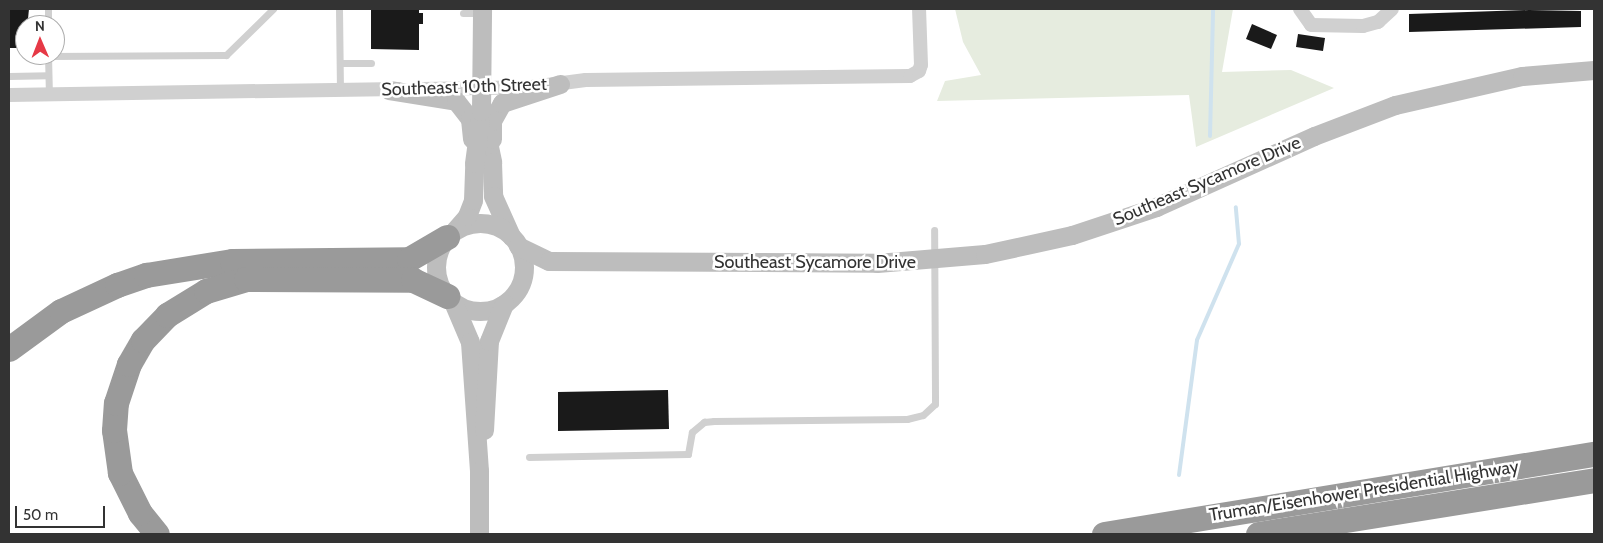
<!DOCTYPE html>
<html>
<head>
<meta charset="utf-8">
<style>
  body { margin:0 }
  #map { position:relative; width:1603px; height:543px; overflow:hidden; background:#fff; font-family:Cabin,sans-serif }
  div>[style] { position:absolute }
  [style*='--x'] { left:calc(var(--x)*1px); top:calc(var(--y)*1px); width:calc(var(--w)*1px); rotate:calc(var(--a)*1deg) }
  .green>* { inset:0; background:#e6ecdf }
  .stream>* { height:4px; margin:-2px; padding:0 2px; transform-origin:2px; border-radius:2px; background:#cfe2ee }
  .building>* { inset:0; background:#1a1a1a }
  .lane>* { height:7px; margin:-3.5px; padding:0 3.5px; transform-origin:3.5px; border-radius:3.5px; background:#d0d0d0 }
  .street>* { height:14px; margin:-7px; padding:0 7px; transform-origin:7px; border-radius:7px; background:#d0d0d0 }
  .secondary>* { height:19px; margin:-9.5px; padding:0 9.5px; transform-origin:9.5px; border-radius:9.5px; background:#bdbdbd }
  .secondary>.ring { margin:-9.5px; padding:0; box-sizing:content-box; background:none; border:19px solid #bdbdbd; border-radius:50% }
  .highway>* { height:25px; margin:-12.5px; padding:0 12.5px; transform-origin:12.5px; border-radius:12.5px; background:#9a9a9a }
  span { translate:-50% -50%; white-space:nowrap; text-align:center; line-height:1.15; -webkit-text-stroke:5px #fff; paint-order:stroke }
  .street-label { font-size:18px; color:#333 }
  .frame { position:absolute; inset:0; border:10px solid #333; pointer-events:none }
  .north { position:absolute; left:15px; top:15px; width:50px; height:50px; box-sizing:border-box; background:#fff; border:1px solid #adadad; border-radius:50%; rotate:359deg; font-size:14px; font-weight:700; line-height:20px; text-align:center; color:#333 }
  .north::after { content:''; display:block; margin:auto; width:18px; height:22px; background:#e63946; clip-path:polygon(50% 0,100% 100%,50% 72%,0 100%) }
  .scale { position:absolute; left:15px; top:506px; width:90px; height:22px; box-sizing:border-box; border:2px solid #333; border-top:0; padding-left:6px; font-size:15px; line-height:18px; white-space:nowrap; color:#333; -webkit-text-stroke:4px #fff; paint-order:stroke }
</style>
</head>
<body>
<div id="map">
  <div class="green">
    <i style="clip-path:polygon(955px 9px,1233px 9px,1222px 72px,1291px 70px,1334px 88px,1196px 147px,1189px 95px,937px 101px,945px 81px,981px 75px,963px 42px)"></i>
  </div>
  <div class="stream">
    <i style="--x:1210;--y:136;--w:127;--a:-88.6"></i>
    <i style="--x:1179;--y:475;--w:136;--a:-82.4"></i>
    <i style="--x:1197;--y:340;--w:105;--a:-66.4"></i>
    <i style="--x:1239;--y:244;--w:37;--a:-95"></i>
  </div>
  <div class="building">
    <i style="clip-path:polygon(9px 9px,29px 9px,25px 48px,9px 48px)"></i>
    <i style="clip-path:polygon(371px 9px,419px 9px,419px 13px,423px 13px,423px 24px,419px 24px,419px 50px,371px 49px)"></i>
    <i style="clip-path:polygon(1529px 10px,1581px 11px,1581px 27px,1409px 32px,1409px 14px)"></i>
    <i style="clip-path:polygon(1252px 24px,1277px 35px,1271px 49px,1246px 39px)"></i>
    <i style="clip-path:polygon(1298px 34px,1325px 38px,1323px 51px,1296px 47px)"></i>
    <i style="clip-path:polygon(668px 390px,669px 429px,558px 431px,558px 392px)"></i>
  </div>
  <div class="lane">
    <i style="--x:48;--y:9;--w:16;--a:90"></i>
    <i style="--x:339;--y:9;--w:81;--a:89.3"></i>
    <i style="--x:463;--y:13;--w:17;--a:0"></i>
    <i style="--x:48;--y:55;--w:40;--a:88.6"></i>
    <i style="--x:48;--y:56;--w:178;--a:-0.3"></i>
    <i style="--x:226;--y:55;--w:66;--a:-44.4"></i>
    <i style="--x:340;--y:63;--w:31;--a:0"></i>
    <i style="--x:9;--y:76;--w:39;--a:-1"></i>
    <i style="--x:529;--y:457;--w:159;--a:-1.1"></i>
    <i style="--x:688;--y:454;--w:22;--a:-80"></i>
    <i style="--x:692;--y:432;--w:16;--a:-40"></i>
    <i style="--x:704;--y:422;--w:10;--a:-6"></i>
    <i style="--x:714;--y:421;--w:193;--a:-0.6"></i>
    <i style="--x:907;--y:419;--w:16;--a:-14"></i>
    <i style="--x:923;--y:415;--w:16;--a:-43"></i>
    <i style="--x:935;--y:404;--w:8;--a:-90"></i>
    <i style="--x:935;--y:396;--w:166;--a:-90.3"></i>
  </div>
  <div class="street">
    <i style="--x:1300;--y:9;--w:19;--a:55"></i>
    <i style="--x:1311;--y:25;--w:52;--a:1.1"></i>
    <i style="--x:1363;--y:26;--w:16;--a:-15"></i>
    <i style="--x:1378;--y:22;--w:19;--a:-43"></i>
    <i style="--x:422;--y:89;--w:110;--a:-1"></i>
    <i style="--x:532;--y:87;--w:54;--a:-7.4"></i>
    <i style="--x:586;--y:80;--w:324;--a:-0.7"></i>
    <i style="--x:910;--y:76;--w:10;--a:-29"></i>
    <i style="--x:919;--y:71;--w:6;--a:-72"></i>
    <i style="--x:921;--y:65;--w:56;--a:-92"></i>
    <i style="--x:9;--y:95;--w:389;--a:-0.9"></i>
  </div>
  <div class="secondary">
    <i style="--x:389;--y:90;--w:68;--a:9.3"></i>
    <i style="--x:456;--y:101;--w:23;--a:52"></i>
    <i style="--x:470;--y:119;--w:20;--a:84"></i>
    <i style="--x:484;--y:123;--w:40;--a:78"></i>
    <i style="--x:492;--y:162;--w:34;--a:88"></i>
    <i style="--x:493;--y:196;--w:44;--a:65.8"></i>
    <i style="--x:492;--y:139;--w:18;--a:-90"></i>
    <i style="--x:492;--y:121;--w:21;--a:-61"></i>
    <i style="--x:502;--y:103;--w:61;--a:-18.1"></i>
    <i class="ring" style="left:436px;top:223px;width:69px;height:69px"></i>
    <i style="--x:455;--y:230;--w:18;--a:-49"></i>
    <i style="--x:467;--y:216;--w:17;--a:-69"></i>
    <i style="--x:473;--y:200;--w:37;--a:-88"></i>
    <i style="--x:474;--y:163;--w:52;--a:-82.3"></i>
    <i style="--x:481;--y:111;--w:102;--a:-89.4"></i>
    <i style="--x:518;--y:246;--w:34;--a:26"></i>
    <i style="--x:549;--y:261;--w:328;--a:0.3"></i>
    <i style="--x:877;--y:263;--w:108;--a:-4.8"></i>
    <i style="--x:985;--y:254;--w:89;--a:-12.3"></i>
    <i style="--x:1072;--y:235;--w:89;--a:-18.4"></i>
    <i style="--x:1156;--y:207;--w:173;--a:-24.2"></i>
    <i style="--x:1314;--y:136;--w:87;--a:-20.9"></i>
    <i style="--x:1395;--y:105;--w:130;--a:-12.9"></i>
    <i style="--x:1522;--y:76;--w:72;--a:-4.8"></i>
    <i style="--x:453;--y:302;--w:43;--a:67"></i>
    <i style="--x:470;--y:342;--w:129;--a:86"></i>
    <i style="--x:479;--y:471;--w:63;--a:90"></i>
    <i style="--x:484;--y:430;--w:89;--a:-86.8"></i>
    <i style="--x:489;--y:341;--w:40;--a:-68"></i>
  </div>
  <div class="highway">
    <i style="--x:9;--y:349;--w:64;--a:-36.2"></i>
    <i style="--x:61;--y:311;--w:62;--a:-24.9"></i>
    <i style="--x:117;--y:285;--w:31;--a:-19"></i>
    <i style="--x:146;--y:275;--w:87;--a:-9.2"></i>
    <i style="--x:232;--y:261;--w:177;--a:-0.6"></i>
    <i style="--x:409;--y:259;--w:44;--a:-30.1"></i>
    <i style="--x:157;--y:534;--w:27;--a:-129"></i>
    <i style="--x:140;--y:513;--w:45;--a:-116.6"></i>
    <i style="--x:120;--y:473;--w:43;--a:-97.9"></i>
    <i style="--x:114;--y:430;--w:27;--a:-86"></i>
    <i style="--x:116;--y:403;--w:41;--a:-71.6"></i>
    <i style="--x:129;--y:364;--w:28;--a:-60"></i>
    <i style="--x:143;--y:340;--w:35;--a:-46"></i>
    <i style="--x:167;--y:315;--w:46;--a:-31.6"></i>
    <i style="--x:206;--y:291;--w:42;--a:-16.7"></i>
    <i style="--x:246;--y:279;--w:167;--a:0.3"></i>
    <i style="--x:413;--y:280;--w:38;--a:25"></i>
    <i style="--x:1104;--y:534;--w:496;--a:-9.3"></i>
    <i style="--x:1258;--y:534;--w:340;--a:-9.1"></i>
  </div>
  <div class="street-label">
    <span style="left:464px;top:87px;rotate:-2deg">Southeast 10th Street</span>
    <span style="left:1207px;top:181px;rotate:-23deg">Southeast Sycamore Drive</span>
    <span style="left:815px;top:262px">Southeast Sycamore Drive</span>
    <span style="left:1364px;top:491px;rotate:-9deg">Truman/Eisenhower Presidential Highway</span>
  </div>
  <div class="frame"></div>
  <div class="north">N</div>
  <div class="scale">50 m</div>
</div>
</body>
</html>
